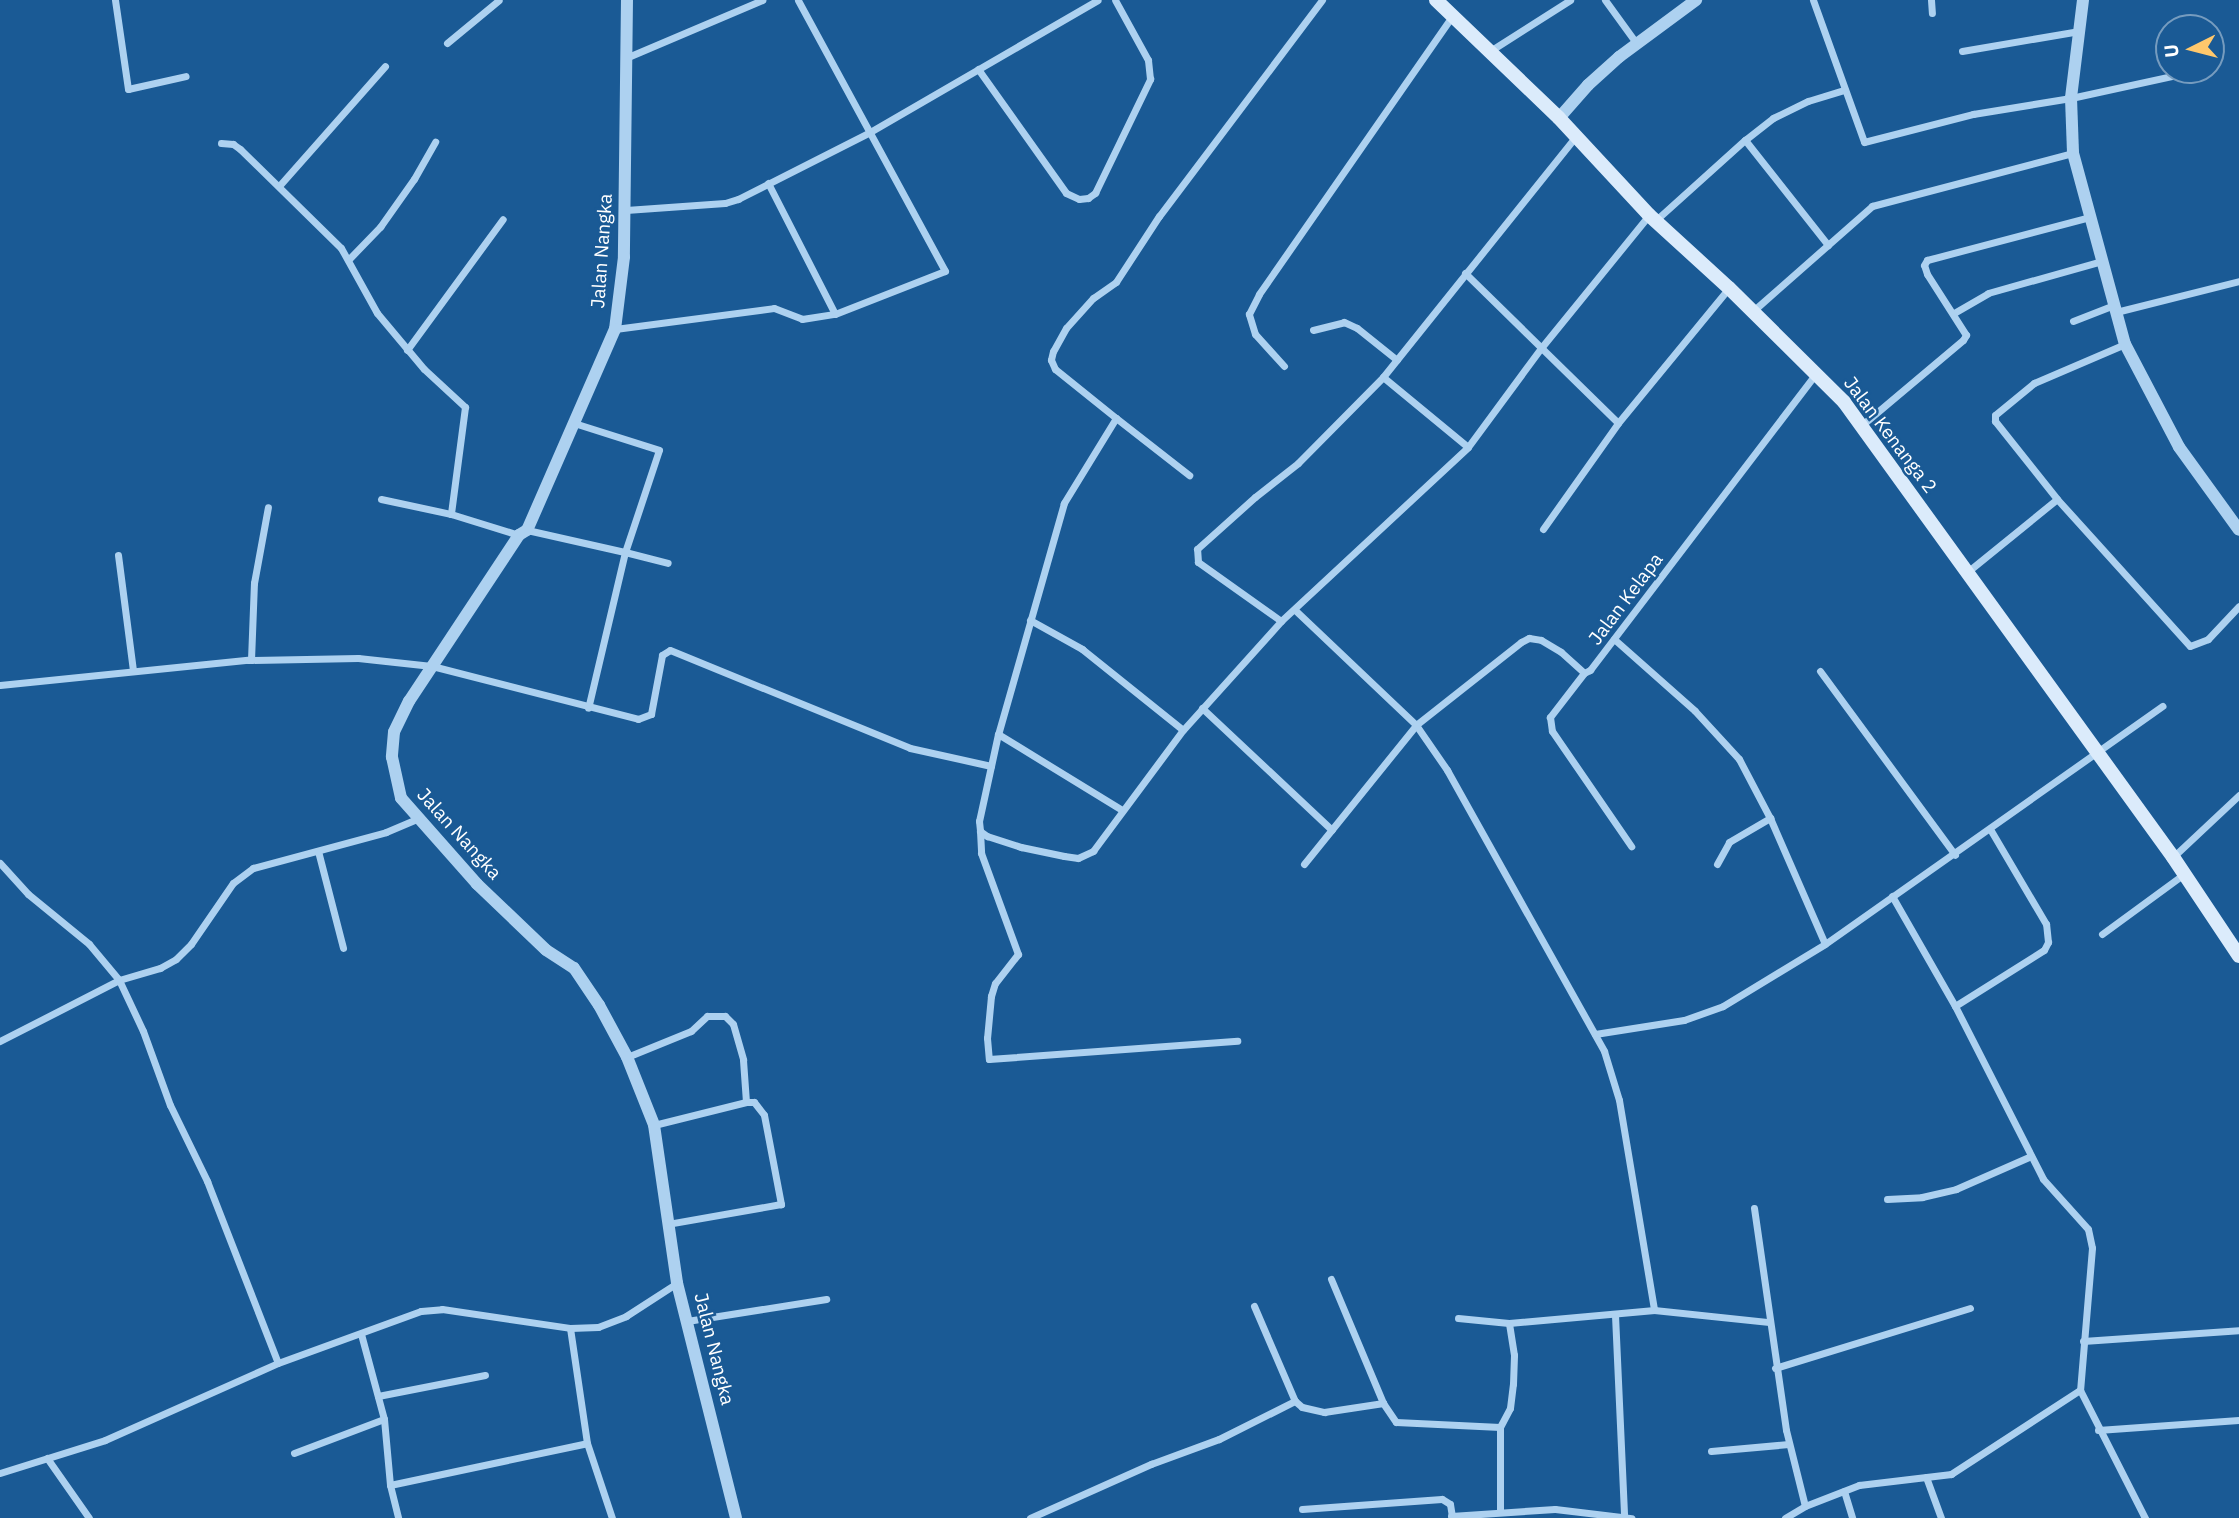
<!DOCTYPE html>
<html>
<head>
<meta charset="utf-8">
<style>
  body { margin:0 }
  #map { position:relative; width:2239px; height:1518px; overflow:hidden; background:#1a5a95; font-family:"IBM Plex Sans",sans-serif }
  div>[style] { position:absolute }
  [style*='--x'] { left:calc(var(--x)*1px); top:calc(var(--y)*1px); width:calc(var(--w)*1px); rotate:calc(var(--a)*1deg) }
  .minor>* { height:7px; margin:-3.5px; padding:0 3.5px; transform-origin:3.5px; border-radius:3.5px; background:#add1f0 }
  .tertiary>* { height:12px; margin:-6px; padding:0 6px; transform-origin:6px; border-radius:6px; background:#add1f0 }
  .secondary>* { height:14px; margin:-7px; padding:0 7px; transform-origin:7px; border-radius:7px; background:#dbebfb }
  span { translate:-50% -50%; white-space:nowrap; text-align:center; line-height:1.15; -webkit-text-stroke:5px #1a5a95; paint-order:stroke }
  .street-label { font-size:19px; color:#fff }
  .north { position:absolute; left:2155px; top:14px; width:70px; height:70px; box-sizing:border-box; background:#1a5a95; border:2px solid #769cbf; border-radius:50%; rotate:264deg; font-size:19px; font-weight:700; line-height:28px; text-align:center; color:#fff }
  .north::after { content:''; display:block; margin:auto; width:24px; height:32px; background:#ffc86c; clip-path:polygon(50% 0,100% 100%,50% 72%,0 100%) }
</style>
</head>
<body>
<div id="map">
  <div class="minor">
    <i style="--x:115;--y:0;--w:90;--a:81.7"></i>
    <i style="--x:128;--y:89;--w:59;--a:-12.6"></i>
    <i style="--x:1322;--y:0;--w:271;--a:127"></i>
    <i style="--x:1159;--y:216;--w:79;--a:123.1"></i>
    <i style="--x:1116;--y:282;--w:28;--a:145"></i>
    <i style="--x:1093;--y:298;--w:40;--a:132"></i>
    <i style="--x:1066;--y:328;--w:26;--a:119"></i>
    <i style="--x:1053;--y:351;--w:9;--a:103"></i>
    <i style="--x:1051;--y:360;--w:10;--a:66"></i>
    <i style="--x:1055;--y:369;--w:78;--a:38.8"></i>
    <i style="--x:1116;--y:418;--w:100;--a:121.5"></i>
    <i style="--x:1064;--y:503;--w:240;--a:105.9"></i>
    <i style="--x:998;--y:734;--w:89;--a:102.3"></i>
    <i style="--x:979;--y:821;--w:10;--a:84"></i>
    <i style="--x:980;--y:831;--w:9;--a:36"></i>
    <i style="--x:987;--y:836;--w:36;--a:18"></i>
    <i style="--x:1021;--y:847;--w:44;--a:11.8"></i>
    <i style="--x:1064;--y:856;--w:14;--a:8"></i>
    <i style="--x:1078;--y:858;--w:17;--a:-25"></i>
    <i style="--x:1093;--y:851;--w:151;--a:-53.4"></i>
    <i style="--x:1183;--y:730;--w:147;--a:-48"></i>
    <i style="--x:1281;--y:621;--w:255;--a:-42.9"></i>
    <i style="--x:1468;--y:447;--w:123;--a:-53.6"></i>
    <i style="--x:1541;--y:348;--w:171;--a:-50.9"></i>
    <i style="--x:1605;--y:0;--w:54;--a:54"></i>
    <i style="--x:1813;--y:0;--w:151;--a:70.2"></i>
    <i style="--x:1864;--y:142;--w:113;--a:-14.4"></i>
    <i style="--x:1973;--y:114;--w:99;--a:-9.3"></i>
    <i style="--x:2071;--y:98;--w:131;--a:-12.3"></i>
    <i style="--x:1931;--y:0;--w:13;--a:86"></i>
    <i style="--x:447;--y:43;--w:67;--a:-39.6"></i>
    <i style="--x:1490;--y:51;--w:95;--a:-32.5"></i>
    <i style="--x:1962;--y:51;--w:119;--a:-9.7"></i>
    <i style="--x:628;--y:57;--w:146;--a:-23"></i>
    <i style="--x:978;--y:69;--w:152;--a:54.6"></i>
    <i style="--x:1066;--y:193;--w:14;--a:25"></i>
    <i style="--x:1079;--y:199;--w:9;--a:-6"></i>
    <i style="--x:1088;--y:198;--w:9;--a:-36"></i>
    <i style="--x:1095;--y:193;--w:127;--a:-64.2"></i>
    <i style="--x:1150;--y:79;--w:19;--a:-96"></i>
    <i style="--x:1148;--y:60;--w:68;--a:-118.8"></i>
    <i style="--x:1745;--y:140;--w:134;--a:51.7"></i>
    <i style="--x:221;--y:143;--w:12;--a:5"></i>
    <i style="--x:233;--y:144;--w:9;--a:36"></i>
    <i style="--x:240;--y:149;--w:141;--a:44.4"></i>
    <i style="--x:341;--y:248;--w:74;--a:61"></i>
    <i style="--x:377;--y:313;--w:73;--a:50"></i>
    <i style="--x:424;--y:369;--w:56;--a:42.8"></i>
    <i style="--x:465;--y:407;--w:108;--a:97.5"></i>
    <i style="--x:768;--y:183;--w:147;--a:62.9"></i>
    <i style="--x:279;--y:186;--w:160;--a:-48.5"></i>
    <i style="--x:626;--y:210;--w:99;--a:-4"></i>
    <i style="--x:725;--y:203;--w:14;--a:-17"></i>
    <i style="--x:738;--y:199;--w:148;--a:-26.9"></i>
    <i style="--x:870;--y:132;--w:263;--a:-30.1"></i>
    <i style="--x:1656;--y:220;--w:120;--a:-42"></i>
    <i style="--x:1745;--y:140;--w:36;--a:-38"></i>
    <i style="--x:1773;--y:118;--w:39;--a:-26"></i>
    <i style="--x:1808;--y:101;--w:38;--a:-17"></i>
    <i style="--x:349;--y:259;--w:45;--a:-45.9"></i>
    <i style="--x:380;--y:227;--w:59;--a:-54.7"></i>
    <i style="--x:414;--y:179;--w:43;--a:-60.4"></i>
    <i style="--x:1465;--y:273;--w:214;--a:44.4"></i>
    <i style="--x:1753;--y:311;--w:159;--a:-41.4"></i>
    <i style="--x:1872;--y:206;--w:208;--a:-14.8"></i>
    <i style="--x:2116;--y:312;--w:127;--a:-14.1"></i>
    <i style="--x:1954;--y:313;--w:39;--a:-30"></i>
    <i style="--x:1988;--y:293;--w:118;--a:-15.7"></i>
    <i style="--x:2073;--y:321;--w:44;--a:-21.3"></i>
    <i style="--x:615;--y:329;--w:160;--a:-7.5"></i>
    <i style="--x:774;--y:308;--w:30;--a:21"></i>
    <i style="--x:802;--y:319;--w:33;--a:-9"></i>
    <i style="--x:835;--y:314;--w:118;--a:-21.4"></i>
    <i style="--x:945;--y:271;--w:308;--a:-118.5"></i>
    <i style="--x:1313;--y:330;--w:32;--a:-14"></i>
    <i style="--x:1344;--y:322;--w:14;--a:25"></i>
    <i style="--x:1357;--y:328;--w:51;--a:38.7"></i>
    <i style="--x:2125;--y:344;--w:99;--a:156.8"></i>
    <i style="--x:2034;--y:383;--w:50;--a:140.6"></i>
    <i style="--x:1995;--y:415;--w:6;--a:90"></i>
    <i style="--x:1995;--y:421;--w:100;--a:51.5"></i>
    <i style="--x:2057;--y:499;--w:198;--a:47.9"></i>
    <i style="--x:2190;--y:646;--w:19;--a:-21"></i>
    <i style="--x:2208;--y:639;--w:45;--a:-46.8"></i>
    <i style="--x:407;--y:350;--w:162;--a:-53.8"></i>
    <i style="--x:1284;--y:366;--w:43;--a:-132.2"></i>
    <i style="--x:1255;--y:334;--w:21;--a:-107"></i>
    <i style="--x:1249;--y:314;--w:22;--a:-63"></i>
    <i style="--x:1259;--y:294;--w:338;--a:-55.2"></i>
    <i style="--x:1383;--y:377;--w:110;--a:39.5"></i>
    <i style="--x:1116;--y:418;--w:93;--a:38"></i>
    <i style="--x:574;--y:423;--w:89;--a:17.6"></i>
    <i style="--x:659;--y:450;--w:108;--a:108.4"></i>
    <i style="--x:625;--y:552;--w:44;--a:14.3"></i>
    <i style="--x:1862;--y:425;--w:132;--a:-40.1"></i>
    <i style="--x:1963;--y:340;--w:6;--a:-59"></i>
    <i style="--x:1966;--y:335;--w:72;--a:-122.6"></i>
    <i style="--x:1927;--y:274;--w:9;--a:-108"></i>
    <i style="--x:1924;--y:265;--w:6;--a:-59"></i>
    <i style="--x:1927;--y:260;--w:169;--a:-14.8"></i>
    <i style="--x:381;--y:499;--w:72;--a:12.1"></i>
    <i style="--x:451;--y:514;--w:71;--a:17.2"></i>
    <i style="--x:1543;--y:529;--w:130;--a:-54.7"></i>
    <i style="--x:1618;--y:423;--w:175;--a:-50.6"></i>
    <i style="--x:527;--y:530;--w:100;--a:12.7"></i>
    <i style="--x:625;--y:552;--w:160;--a:103.3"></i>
    <i style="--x:118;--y:555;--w:117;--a:82.6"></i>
    <i style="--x:1966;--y:573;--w:117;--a:-39.1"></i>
    <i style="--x:1295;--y:610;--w:167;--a:43.5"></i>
    <i style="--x:1416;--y:725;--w:55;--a:55.4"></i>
    <i style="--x:1447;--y:770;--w:322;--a:60.8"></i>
    <i style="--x:1604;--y:1051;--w:51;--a:73"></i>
    <i style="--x:1619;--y:1100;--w:213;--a:80.5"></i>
    <i style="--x:1030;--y:620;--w:60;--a:29.1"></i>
    <i style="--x:1082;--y:649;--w:129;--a:38.7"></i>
    <i style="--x:1281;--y:621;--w:102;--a:-144.6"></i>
    <i style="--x:1198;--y:562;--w:13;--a:-94"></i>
    <i style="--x:1197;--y:549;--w:78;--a:-41.9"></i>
    <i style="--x:1255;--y:497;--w:55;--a:-38.3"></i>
    <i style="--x:1298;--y:463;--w:121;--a:-45.3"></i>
    <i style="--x:1383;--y:377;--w:309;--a:-51.3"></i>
    <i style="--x:1614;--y:639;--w:108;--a:41.6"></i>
    <i style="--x:1695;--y:711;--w:65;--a:47.5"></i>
    <i style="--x:1739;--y:759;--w:67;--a:62.3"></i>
    <i style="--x:1770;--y:818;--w:137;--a:66.4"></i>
    <i style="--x:251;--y:660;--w:77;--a:-87.8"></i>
    <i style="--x:254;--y:583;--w:77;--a:-79.6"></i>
    <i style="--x:1820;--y:671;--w:228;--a:53.7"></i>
    <i style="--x:1584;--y:673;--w:56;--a:127.7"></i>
    <i style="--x:1550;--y:717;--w:14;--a:82"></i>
    <i style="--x:1552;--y:731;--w:140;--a:55.5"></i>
    <i style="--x:0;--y:685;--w:249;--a:-5.8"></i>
    <i style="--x:248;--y:660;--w:110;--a:-1"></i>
    <i style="--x:358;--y:658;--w:74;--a:6.2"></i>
    <i style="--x:432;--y:666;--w:213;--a:14.4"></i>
    <i style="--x:638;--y:719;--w:14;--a:-21"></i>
    <i style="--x:651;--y:714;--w:60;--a:-79.4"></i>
    <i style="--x:662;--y:655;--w:9;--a:-32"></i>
    <i style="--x:670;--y:650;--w:259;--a:22.2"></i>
    <i style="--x:910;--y:748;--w:83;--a:12.5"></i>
    <i style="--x:1202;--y:708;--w:178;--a:43.2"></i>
    <i style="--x:998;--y:734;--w:145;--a:31.5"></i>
    <i style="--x:980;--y:831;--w:22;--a:87"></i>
    <i style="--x:981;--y:853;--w:108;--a:69.9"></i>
    <i style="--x:1018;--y:954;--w:37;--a:128"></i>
    <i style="--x:995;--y:983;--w:14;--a:107"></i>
    <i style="--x:991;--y:996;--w:42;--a:95.4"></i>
    <i style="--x:987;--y:1038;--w:21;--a:85"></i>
    <i style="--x:989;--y:1059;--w:249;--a:-4.2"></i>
    <i style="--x:318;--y:851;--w:100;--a:75.5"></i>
    <i style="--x:2173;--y:857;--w:91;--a:-43.2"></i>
    <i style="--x:0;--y:863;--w:42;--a:47.9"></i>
    <i style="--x:28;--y:894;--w:79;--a:39.3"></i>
    <i style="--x:89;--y:944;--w:47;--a:50.2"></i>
    <i style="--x:119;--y:980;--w:56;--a:64.8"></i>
    <i style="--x:143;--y:1031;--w:79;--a:70"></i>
    <i style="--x:170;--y:1105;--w:85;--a:64"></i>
    <i style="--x:207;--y:1181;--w:195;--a:68.7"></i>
    <i style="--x:1304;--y:864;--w:179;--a:-51.1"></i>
    <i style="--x:1416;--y:725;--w:134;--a:-38.3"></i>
    <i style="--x:1521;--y:642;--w:9;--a:-27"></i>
    <i style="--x:1529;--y:638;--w:12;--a:9"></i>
    <i style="--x:1541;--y:640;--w:23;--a:31"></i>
    <i style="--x:1561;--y:652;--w:31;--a:42"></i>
    <i style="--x:1584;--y:673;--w:7;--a:-27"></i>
    <i style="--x:1590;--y:670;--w:373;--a:-52.7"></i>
    <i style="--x:1717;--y:864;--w:25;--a:-61"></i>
    <i style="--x:1729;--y:842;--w:48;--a:-30.3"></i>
    <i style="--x:1892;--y:896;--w:127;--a:60.2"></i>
    <i style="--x:1955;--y:1006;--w:194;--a:63"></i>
    <i style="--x:2043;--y:1179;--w:67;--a:48"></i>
    <i style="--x:2088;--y:1229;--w:19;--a:78"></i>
    <i style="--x:2092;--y:1248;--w:143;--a:94.8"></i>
    <i style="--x:2080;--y:1390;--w:144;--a:63.1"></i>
    <i style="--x:2102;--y:934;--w:102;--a:-36.2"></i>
    <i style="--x:1955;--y:1006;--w:105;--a:-32.2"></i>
    <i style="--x:2044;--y:950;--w:9;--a:-63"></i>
    <i style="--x:2048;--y:942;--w:18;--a:-96"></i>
    <i style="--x:2046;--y:924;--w:110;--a:-120.5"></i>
    <i style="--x:1595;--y:1034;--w:90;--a:-8.9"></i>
    <i style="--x:1684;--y:1020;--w:41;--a:-19.7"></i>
    <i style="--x:1723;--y:1006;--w:119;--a:-31.3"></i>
    <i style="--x:1825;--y:944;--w:413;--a:-35.2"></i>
    <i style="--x:0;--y:1041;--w:134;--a:-27.1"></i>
    <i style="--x:119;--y:980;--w:43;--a:-16.3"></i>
    <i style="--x:160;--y:968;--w:18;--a:-29"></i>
    <i style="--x:176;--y:959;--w:21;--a:-45"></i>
    <i style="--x:191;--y:944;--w:74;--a:-55.5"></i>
    <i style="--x:233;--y:883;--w:25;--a:-37"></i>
    <i style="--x:253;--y:868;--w:138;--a:-15.1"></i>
    <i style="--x:386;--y:832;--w:34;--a:-23"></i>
    <i style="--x:627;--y:1057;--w:69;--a:-22.1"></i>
    <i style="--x:691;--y:1031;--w:22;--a:-43"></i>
    <i style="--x:707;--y:1016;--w:18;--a:0"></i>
    <i style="--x:725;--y:1016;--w:11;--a:45"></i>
    <i style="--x:733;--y:1024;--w:37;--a:74"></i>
    <i style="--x:743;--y:1060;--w:42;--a:85.9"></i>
    <i style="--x:746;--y:1102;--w:8;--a:0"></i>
    <i style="--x:754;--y:1102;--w:16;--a:52"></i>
    <i style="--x:764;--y:1115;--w:91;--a:79.2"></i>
    <i style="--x:781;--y:1204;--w:116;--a:170"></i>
    <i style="--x:654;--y:1125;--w:95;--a:-14"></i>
    <i style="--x:1887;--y:1199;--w:35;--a:-3"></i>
    <i style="--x:1922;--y:1197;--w:35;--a:-13"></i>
    <i style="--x:1956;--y:1189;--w:82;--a:-23.7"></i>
    <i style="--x:1754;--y:1208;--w:224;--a:81.8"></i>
    <i style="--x:1786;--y:1430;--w:78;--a:76"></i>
    <i style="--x:1331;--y:1279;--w:134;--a:67.2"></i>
    <i style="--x:1383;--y:1403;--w:23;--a:56"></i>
    <i style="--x:1396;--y:1422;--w:104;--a:2.8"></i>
    <i style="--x:1254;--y:1306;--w:103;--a:66.7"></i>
    <i style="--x:1295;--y:1401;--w:9;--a:41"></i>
    <i style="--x:1302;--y:1407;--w:23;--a:13"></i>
    <i style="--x:1324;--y:1412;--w:60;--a:-8.7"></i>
    <i style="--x:1615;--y:1315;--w:202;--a:87.4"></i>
    <i style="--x:1458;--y:1318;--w:51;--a:5.6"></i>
    <i style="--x:687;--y:1321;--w:141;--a:-9"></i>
    <i style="--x:570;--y:1328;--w:116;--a:81.6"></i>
    <i style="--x:587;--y:1443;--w:79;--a:71.6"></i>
    <i style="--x:361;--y:1334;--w:88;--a:74.9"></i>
    <i style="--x:384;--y:1419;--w:66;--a:84.8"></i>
    <i style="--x:390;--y:1485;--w:34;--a:76"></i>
    <i style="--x:2083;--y:1341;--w:156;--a:-4"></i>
    <i style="--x:1775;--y:1368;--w:204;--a:-17.1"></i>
    <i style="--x:378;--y:1396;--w:109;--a:-11.1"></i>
    <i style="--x:2098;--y:1430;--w:141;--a:-4.1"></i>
    <i style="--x:1711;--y:1451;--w:78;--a:-5.1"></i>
    <i style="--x:294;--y:1453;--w:96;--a:-20.7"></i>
    <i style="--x:47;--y:1458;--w:73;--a:55"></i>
    <i style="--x:0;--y:1473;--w:110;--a:-17.4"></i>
    <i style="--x:105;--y:1440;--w:189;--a:-24"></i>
    <i style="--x:278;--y:1363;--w:152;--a:-20"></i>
    <i style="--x:421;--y:1311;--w:21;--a:-5"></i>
    <i style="--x:442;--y:1309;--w:129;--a:8.4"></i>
    <i style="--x:570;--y:1328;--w:28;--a:-2"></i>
    <i style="--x:598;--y:1327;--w:30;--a:-21"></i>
    <i style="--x:626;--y:1316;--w:61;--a:-32.9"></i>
    <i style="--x:1926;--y:1477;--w:44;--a:69.9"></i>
    <i style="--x:390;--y:1485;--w:201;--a:-12"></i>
    <i style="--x:1844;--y:1491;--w:28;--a:73"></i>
    <i style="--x:1302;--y:1509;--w:140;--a:-4.1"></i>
    <i style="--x:1442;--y:1499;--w:9;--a:32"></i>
    <i style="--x:1450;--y:1504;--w:13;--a:81"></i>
    <i style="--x:1500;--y:1512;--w:85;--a:-90"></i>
    <i style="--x:1500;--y:1427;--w:21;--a:-62"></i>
    <i style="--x:1510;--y:1408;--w:24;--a:-83"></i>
    <i style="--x:1513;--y:1384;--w:29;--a:-88"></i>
    <i style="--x:1514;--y:1355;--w:32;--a:-99"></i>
    <i style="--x:1509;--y:1323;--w:146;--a:-5.1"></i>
    <i style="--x:1654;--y:1310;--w:116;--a:6"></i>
    <i style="--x:1451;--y:1516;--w:104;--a:-3.9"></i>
    <i style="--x:1555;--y:1509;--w:77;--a:6.8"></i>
    <i style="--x:1030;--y:1518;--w:133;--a:-24.1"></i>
    <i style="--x:1151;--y:1464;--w:72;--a:-20.2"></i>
    <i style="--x:1219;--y:1439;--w:85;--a:-26.6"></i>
    <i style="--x:1785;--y:1518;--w:23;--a:-31"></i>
    <i style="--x:1805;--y:1506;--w:58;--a:-21.3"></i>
    <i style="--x:1859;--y:1485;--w:93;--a:-6.8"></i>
    <i style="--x:1951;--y:1474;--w:154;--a:-33.1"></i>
  </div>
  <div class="tertiary">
    <i style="--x:627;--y:0;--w:257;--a:90.7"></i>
    <i style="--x:624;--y:257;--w:73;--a:97.1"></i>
    <i style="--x:615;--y:329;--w:219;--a:113.6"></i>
    <i style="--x:527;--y:530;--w:9;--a:148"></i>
    <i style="--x:519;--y:535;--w:199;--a:123.5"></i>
    <i style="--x:409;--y:701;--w:34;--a:116"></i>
    <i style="--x:394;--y:732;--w:25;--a:95"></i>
    <i style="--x:392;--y:757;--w:42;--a:77.6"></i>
    <i style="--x:401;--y:798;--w:115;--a:48.5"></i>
    <i style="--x:477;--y:884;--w:95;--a:43.7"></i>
    <i style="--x:546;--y:950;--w:33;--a:33"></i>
    <i style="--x:574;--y:968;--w:45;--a:56"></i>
    <i style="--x:599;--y:1005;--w:59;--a:61.7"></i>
    <i style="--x:627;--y:1057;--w:73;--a:68.3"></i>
    <i style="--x:654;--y:1125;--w:160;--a:81.7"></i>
    <i style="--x:677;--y:1283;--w:242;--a:75.9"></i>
    <i style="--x:2083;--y:0;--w:99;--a:97"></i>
    <i style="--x:2071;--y:98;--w:55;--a:87.9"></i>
    <i style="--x:2073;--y:153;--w:198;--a:74.8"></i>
    <i style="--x:2125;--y:344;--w:116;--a:62.3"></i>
    <i style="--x:2179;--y:447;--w:102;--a:54.1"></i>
    <i style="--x:1559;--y:118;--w:44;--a:-48.7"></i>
    <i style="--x:1588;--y:85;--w:42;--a:-42.1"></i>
    <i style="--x:1619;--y:57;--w:96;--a:-36.5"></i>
  </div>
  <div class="secondary">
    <i style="--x:1436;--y:0;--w:170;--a:43.8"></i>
    <i style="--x:1559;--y:118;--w:132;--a:47.1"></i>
    <i style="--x:1649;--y:215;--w:108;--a:42.4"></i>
    <i style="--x:1729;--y:288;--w:162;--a:44.7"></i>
    <i style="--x:1844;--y:402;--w:561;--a:54.13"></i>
    <i style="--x:2173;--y:857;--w:119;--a:56.3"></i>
  </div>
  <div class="street-label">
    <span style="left:602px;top:251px;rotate:-86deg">Jalan Nangka</span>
    <span style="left:1890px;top:435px;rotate:53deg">Jalan Kenanga 2</span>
    <span style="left:1626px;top:599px;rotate:-53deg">Jalan Kelapa</span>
    <span style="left:459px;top:834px;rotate:48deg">Jalan Nangka</span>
    <span style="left:714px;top:1349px;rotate:76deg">Jalan Nangka</span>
  </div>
  <div class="north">U</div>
</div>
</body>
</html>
